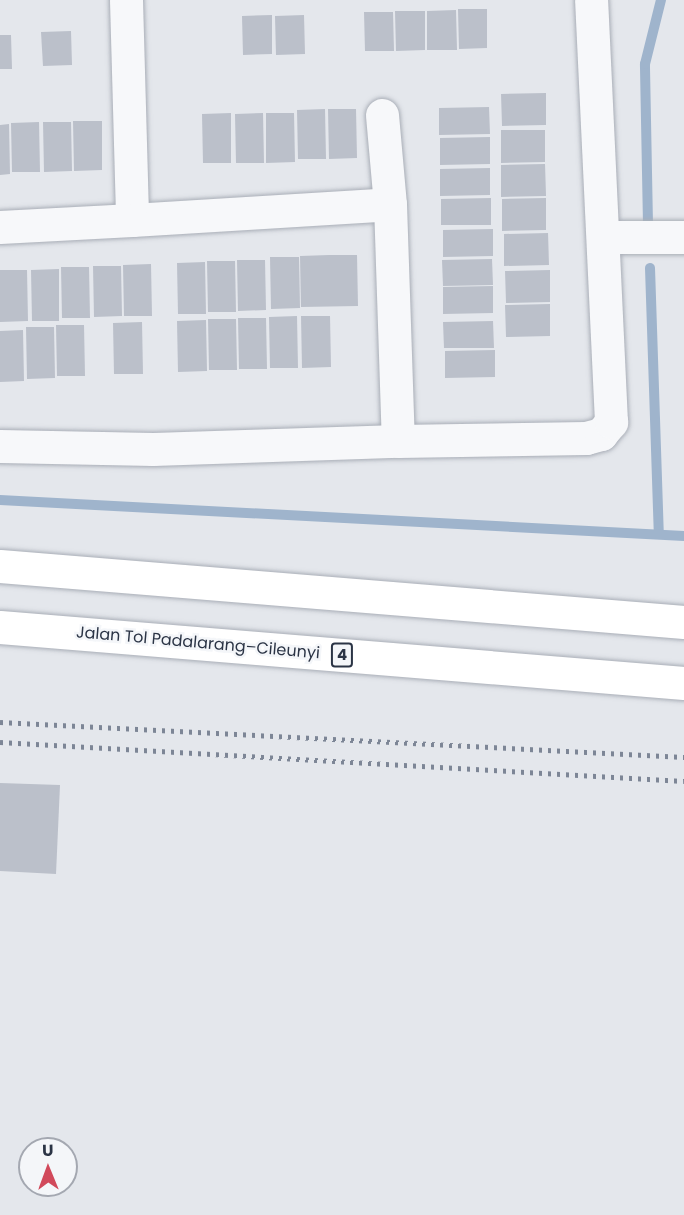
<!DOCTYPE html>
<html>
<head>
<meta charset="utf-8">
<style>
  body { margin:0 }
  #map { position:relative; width:684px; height:1215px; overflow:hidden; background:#e4e7ec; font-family:Poppins,sans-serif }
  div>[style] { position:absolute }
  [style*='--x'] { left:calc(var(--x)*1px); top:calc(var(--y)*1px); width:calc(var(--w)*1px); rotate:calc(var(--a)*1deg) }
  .stream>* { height:10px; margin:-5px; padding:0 5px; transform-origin:5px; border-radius:5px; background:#9fb4cc }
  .building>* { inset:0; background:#bbc0ca }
  .roads { filter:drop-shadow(0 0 2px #a9aeb7) drop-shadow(0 0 2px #a9aeb7) }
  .minor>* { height:33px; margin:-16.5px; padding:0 16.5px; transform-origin:16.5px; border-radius:16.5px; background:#f7f8fa }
  .highway>* { height:33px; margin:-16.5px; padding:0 16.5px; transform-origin:16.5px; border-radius:16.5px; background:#fff }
  .rail>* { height:4.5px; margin-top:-2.25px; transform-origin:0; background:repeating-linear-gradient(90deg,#7d8696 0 3px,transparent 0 9px) }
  span { translate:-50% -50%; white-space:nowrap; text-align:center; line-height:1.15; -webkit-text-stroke:5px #f4f6f9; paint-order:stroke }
  .shield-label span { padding:2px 4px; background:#f4f6f9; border:2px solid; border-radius:4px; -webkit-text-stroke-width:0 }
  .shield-label { font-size:15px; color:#2b3445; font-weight:700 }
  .street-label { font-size:16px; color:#2b3445 }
  .north { position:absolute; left:18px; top:1137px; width:60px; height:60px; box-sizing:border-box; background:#f4f6f9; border:2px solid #a4a8b1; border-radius:50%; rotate:359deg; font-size:16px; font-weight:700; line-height:24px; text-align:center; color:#2b3445 }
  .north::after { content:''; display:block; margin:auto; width:21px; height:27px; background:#d1495b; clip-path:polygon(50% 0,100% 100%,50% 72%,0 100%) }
</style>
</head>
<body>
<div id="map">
  <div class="stream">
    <i style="--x:648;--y:224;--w:160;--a:-91.1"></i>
    <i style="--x:645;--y:64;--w:66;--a:-76"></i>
    <i style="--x:650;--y:268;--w:266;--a:88.1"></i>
    <i style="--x:0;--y:500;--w:685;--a:3.01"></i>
  </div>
  <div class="building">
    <i style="clip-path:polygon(458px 9px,487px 9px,487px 48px,459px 49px)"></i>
    <i style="clip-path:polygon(456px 10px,457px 50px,427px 50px,427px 11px)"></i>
    <i style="clip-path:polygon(395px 11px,425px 11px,425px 50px,396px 51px)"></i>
    <i style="clip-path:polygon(364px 12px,393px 12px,394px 51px,365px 51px)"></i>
    <i style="clip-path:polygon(272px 15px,272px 54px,243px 55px,242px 16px)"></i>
    <i style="clip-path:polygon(304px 15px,305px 54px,276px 55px,275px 16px)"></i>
    <i style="clip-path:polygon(71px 31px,72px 65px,43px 66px,41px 32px)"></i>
    <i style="clip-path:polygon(0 35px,11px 35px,12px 69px,0 69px)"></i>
    <i style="clip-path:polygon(546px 93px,546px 125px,502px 126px,501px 94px)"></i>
    <i style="clip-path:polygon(489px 107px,490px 134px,439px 135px,439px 108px)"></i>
    <i style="clip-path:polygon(325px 109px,326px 159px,298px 159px,297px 110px)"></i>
    <i style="clip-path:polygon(328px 109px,356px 109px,357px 158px,329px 159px)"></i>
    <i style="clip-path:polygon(231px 113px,231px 163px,203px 163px,202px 114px)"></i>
    <i style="clip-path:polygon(263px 113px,264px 163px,236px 163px,235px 114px)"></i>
    <i style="clip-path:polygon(266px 113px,294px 113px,295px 162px,266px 163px)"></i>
    <i style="clip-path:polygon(73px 121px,102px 121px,102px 170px,74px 171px)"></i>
    <i style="clip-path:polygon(39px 122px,40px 172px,12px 172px,11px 123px)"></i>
    <i style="clip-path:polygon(43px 122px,71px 122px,72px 171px,44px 172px)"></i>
    <i style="clip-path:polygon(9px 124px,10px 174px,0 175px,0 125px)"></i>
    <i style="clip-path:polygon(501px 130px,545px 130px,545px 162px,501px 163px)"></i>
    <i style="clip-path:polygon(490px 137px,490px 164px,440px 165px,440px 138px)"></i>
    <i style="clip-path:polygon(545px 164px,546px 196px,501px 197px,501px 165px)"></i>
    <i style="clip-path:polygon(490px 168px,490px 195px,440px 196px,440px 169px)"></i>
    <i style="clip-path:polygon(491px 198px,491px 225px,441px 225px,441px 199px)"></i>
    <i style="clip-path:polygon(546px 198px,546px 230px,502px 231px,502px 199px)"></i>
    <i style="clip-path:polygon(493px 229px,493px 256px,443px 257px,443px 230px)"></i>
    <i style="clip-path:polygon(548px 233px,549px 265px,504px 266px,504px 234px)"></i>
    <i style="clip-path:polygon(329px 255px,357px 255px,358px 306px,301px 307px,300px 256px)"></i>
    <i style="clip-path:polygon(270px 257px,299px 257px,300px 308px,271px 309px)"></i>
    <i style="clip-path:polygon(492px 259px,493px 285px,443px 286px,442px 260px)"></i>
    <i style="clip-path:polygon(237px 260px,265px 260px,266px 310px,238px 311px)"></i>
    <i style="clip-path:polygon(207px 261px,235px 261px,236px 312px,208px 312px)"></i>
    <i style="clip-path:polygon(205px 262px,206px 314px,178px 314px,177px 263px)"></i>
    <i style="clip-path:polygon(151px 264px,152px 316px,124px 316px,123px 265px)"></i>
    <i style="clip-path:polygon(93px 266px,121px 266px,122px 316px,94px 317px)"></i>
    <i style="clip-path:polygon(61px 267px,89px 267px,90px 318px,62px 318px)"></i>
    <i style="clip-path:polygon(59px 269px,59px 321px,32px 321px,31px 270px)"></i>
    <i style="clip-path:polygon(0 270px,27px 270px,28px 321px,0 322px)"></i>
    <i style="clip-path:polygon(550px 270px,550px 302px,506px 303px,505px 271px)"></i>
    <i style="clip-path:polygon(493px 286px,493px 313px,443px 314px,443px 287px)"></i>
    <i style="clip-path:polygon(550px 304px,550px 336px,506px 337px,505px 305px)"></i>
    <i style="clip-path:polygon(297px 316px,298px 368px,270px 368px,269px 317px)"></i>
    <i style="clip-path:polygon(301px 316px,330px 316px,331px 367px,302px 368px)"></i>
    <i style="clip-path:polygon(238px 318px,266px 318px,267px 369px,239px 369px)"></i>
    <i style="clip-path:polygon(208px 319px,236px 319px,237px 370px,209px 370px)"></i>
    <i style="clip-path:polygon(206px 320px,207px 371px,178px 372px,177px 321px)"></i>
    <i style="clip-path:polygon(493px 321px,494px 348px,444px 348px,443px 322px)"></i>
    <i style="clip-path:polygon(142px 322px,143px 374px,114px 374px,113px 323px)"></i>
    <i style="clip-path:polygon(56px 325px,84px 325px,85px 376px,57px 376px)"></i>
    <i style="clip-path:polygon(26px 327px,54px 327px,55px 378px,27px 379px)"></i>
    <i style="clip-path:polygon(23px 330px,24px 381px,0 382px,0 331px)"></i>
    <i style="clip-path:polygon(495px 350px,495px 377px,445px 378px,445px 351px)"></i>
    <i style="clip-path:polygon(0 783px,60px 785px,56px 874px,0 871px)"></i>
  </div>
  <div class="roads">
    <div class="minor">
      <i style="--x:126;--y:0;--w:220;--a:88.4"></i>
      <i style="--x:132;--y:220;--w:258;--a:-3.5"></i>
      <i style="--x:390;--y:204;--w:237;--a:88.1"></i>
      <i style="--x:398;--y:441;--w:188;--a:-0.9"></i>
      <i style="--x:586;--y:438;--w:16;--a:-15"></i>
      <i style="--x:601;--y:434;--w:16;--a:-50"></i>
      <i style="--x:611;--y:422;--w:422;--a:-92.7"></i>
      <i style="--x:382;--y:115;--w:89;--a:84.9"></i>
      <i style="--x:0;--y:227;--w:132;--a:-3"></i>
      <i style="--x:605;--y:237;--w:79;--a:0"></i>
      <i style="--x:0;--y:446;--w:153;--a:1.1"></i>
      <i style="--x:153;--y:449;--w:245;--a:-1.9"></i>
    </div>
    <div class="highway">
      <i style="--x:0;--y:566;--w:686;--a:4.68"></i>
      <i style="--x:0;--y:627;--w:686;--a:4.68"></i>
    </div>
  </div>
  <div class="rail">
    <i style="--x:0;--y:722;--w:685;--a:2.93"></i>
    <i style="--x:0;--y:742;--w:685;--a:3.26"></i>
  </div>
  <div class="shield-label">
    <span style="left:342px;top:655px">4</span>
  </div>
  <div class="street-label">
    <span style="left:198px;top:643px;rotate:5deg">Jalan Tol Padalarang–Cileunyi</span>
  </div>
  <div class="north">U</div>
</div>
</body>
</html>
